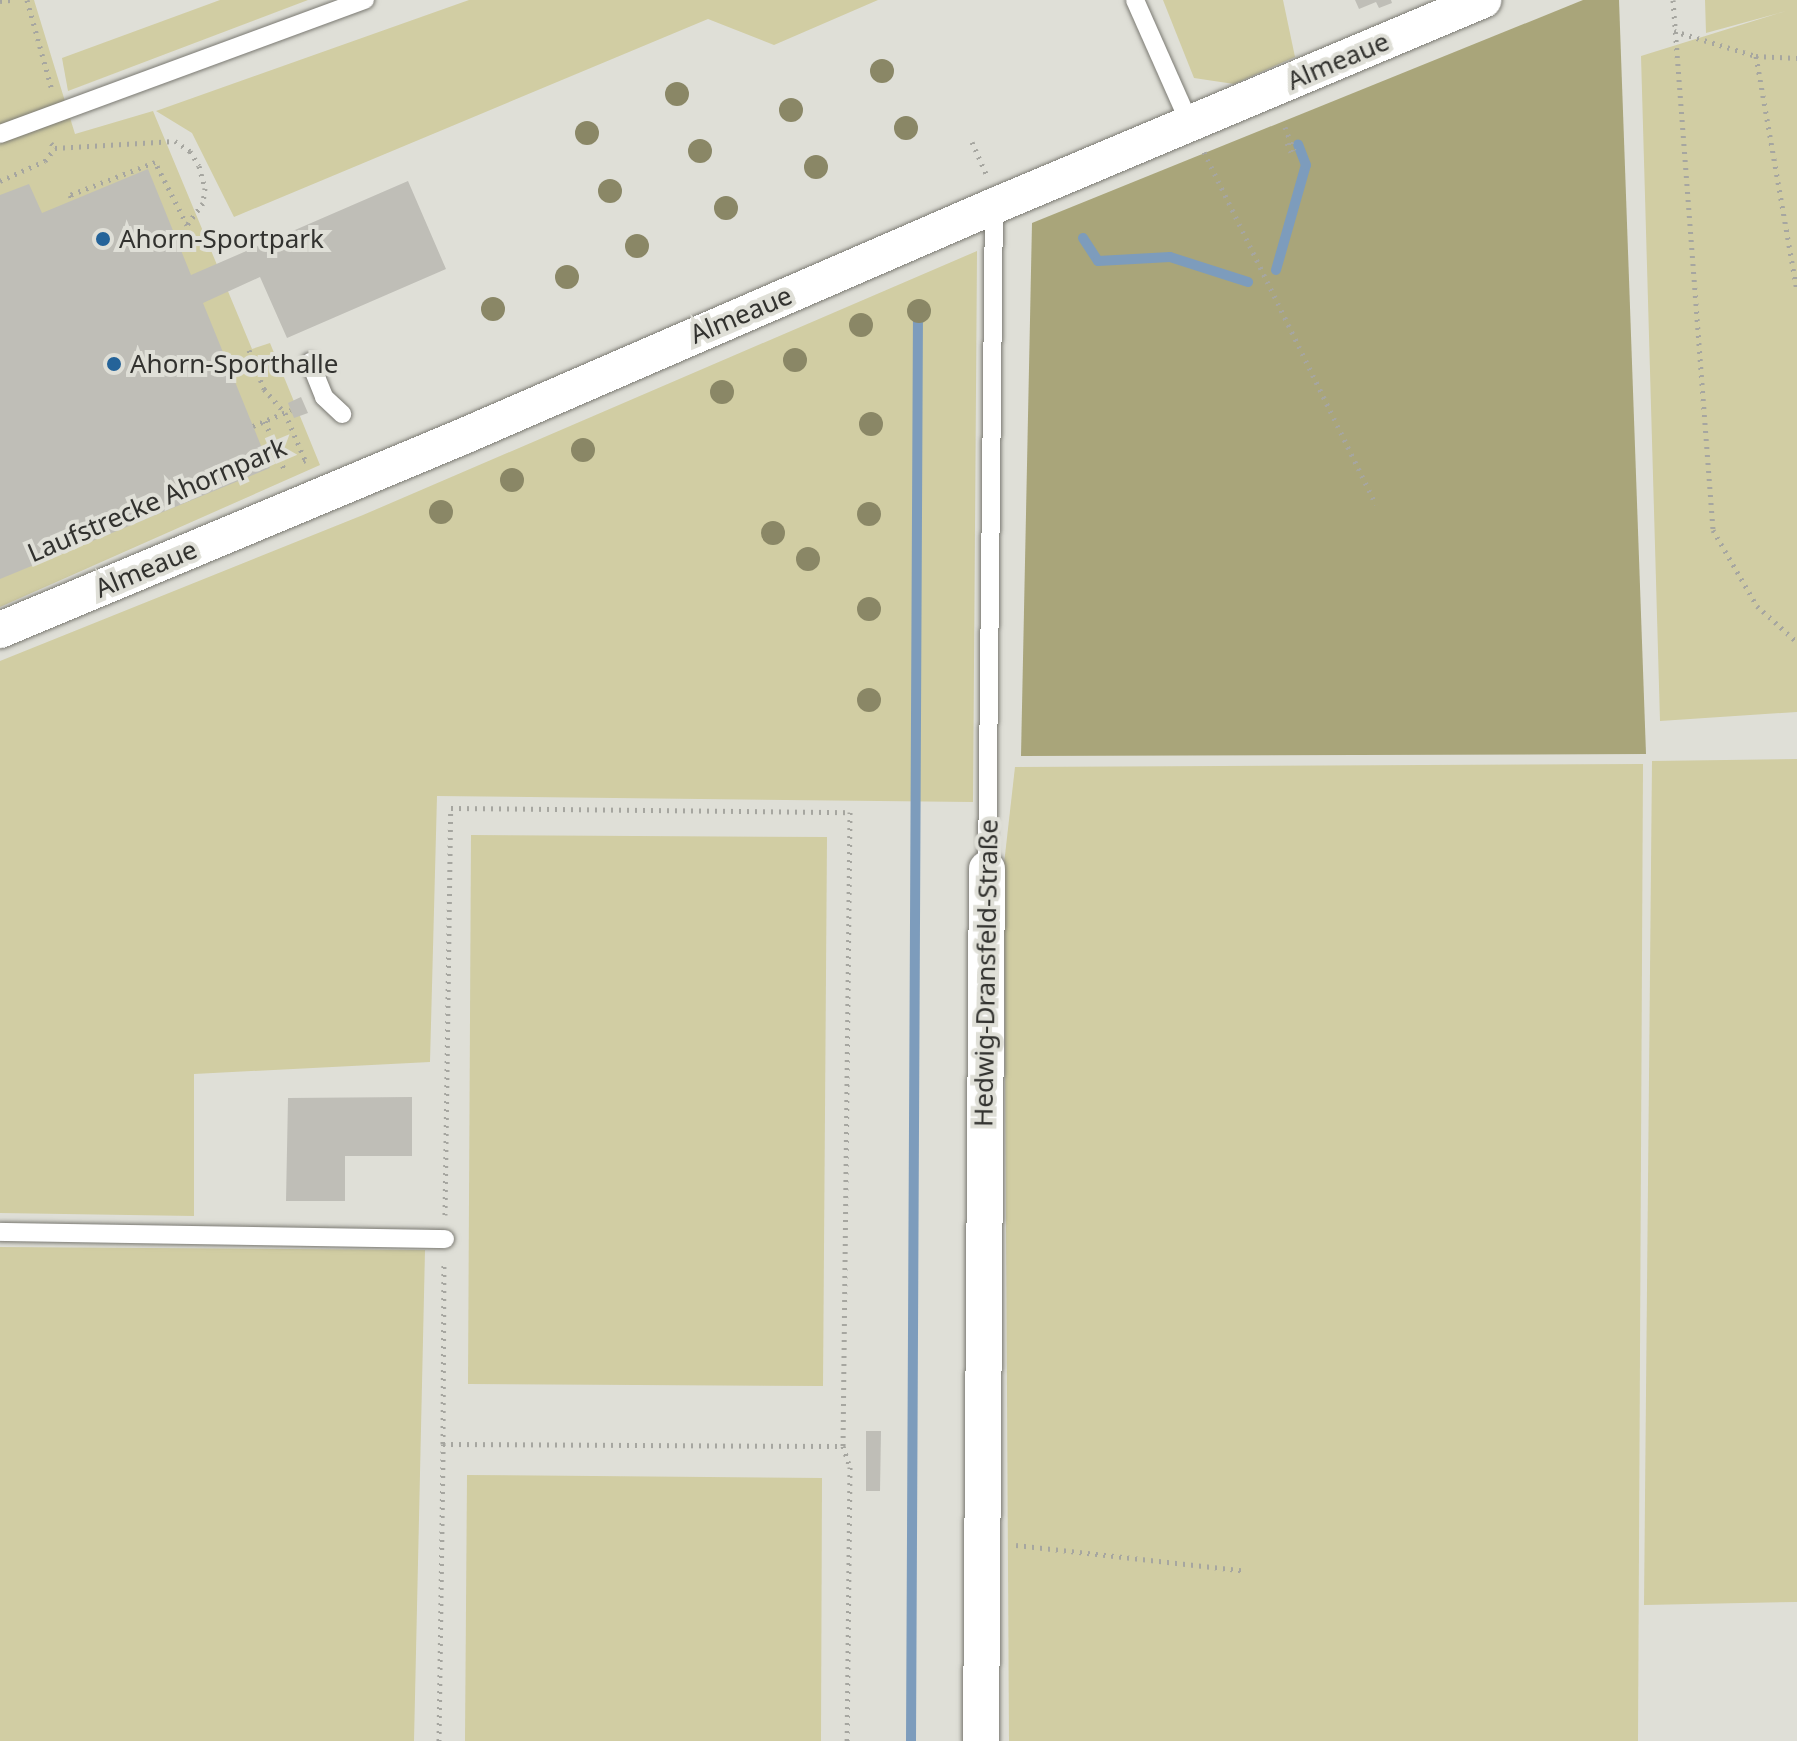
<!DOCTYPE html>
<html>
<head>
<meta charset="utf-8">
<style>
  body { margin:0 }
  #map { position:relative; width:1797px; height:1741px; overflow:hidden; background:#dfdfd7; font-family:"Noto Sans",sans-serif }
  div>[style] { position:absolute }
  [style*='--x'] { left:calc(var(--x)*1px); top:calc(var(--y)*1px); width:calc(var(--w)*1px); rotate:calc(var(--a)*1deg) }
  .green>* { inset:0; background:#d1cda3 }
  .forest>* { inset:0; background:#a9a57a }
  .stream>* { height:10px; margin:-5px; padding:0 5px; transform-origin:5px; border-radius:5px; background:#7d9cbc }
  .building>* { inset:0; background:#bfbeb7 }
  .path>* { height:5px; margin-top:-2.5px; transform-origin:0; background:repeating-linear-gradient(90deg,#a6a6a0 0 2px,transparent 0 8px) }
  .roads { filter:drop-shadow(0 0 2px #7a7972) drop-shadow(0 0 2px #7a7972) }
  .lane>* { height:18px; margin:-9px; padding:0 9px; transform-origin:9px; border-radius:9px; background:#fff }
  .street>* { height:36px; margin:-18px; padding:0 18px; transform-origin:18px; border-radius:18px; background:#fff }
  .trees>* { width:24px; height:24px; margin:-12px; border-radius:50%; background:#8a8766 }
  .dots>* { width:22px; height:22px; translate:-50% -50%; box-sizing:border-box; border:4px solid #dfdfd7; border-radius:50% }
  span { translate:-50% -50%; white-space:nowrap; text-align:center; line-height:1.15; -webkit-text-stroke:8px #dfdfd7; paint-order:stroke }
  .street-label { font-size:26px; color:#32322f }
  .poi-label { font-size:26px; color:#32322f }
  .left { translate:0 -50%; text-align:left }
</style>
</head>
<body>
<div id="map">
  <div class="green">
    <i style="clip-path:polygon(0 0,34px 0,75px 134px,153px 111px,252px 349px,270px 343px,320px 465px,0 607px)"></i>
    <i style="clip-path:polygon(220px 0,308px 0,68px 91px,62px 58px)"></i>
    <i style="clip-path:polygon(469px 0,878px 0,774px 45px,708px 19px,234px 217px,192px 133px,156px 111px)"></i>
    <i style="clip-path:polygon(1163px 0,1283px 0,1295px 57px,1234px 84px,1194px 78px)"></i>
    <i style="clip-path:polygon(1705px 0,1797px 0,1797px 712px,1660px 721px,1641px 56px,1786px 11px,1706px 33px)"></i>
    <i style="clip-path:polygon(977px 251px,973px 802px,437px 796px,430px 1062px,194px 1074px,194px 1216px,0 1213px,0 661px,363px 515px)"></i>
    <i style="clip-path:polygon(1797px 759px,1797px 1602px,1644px 1605px,1652px 761px)"></i>
    <i style="clip-path:polygon(1643px 764px,1638px 1741px,1009px 1741px,1004px 864px,1015px 767px)"></i>
    <i style="clip-path:polygon(471px 835px,827px 837px,823px 1386px,468px 1384px)"></i>
    <i style="clip-path:polygon(0 1247px,425px 1250px,414px 1741px,0 1741px)"></i>
    <i style="clip-path:polygon(467px 1475px,822px 1478px,821px 1741px,465px 1741px)"></i>
  </div>
  <div class="forest">
    <i style="clip-path:polygon(1583px 0,1619px 0,1646px 754px,1021px 756px,1032px 223px)"></i>
  </div>
  <div class="stream">
    <i style="--x:1083;--y:238;--w:27;--a:57"></i>
    <i style="--x:1098;--y:261;--w:72;--a:-3.2"></i>
    <i style="--x:1170;--y:257;--w:82;--a:17.8"></i>
    <i style="--x:1276;--y:270;--w:109;--a:-74.1"></i>
    <i style="--x:1306;--y:165;--w:22;--a:-111"></i>
    <i style="--x:911;--y:1741;--w:1426;--a:-89.72"></i>
  </div>
  <div class="building">
    <i style="clip-path:polygon(1355px 0,1391px 0,1392px 3px,1379px 8px,1376px 2px,1359px 9px)"></i>
    <i style="clip-path:polygon(148px 169px,191px 275px,408px 181px,446px 269px,287px 338px,260px 277px,203px 303px,270px 468px,0 579px,0 195px,29px 184px,42px 213px)"></i>
    <i style="clip-path:polygon(301px 397px,308px 413px,294px 418px,288px 403px)"></i>
    <i style="clip-path:polygon(412px 1097px,412px 1156px,345px 1156px,345px 1201px,286px 1201px,288px 1098px)"></i>
    <i style="clip-path:polygon(866px 1431px,881px 1431px,880px 1491px,866px 1491px)"></i>
  </div>
  <div class="path">
    <i style="--x:27;--y:0;--w:93;--a:74.5"></i>
    <i style="--x:1673;--y:0;--w:532;--a:85.68"></i>
    <i style="--x:1713;--y:530;--w:88;--a:59.9"></i>
    <i style="--x:1757;--y:606;--w:54;--a:42"></i>
    <i style="--x:0;--y:1;--w:11;--a:-5"></i>
    <i style="--x:1674;--y:31;--w:86;--a:17"></i>
    <i style="--x:1756;--y:56;--w:41;--a:2.8"></i>
    <i style="--x:1756;--y:56;--w:239;--a:80.1"></i>
    <i style="--x:1285;--y:127;--w:25;--a:69"></i>
    <i style="--x:972;--y:142;--w:35;--a:66"></i>
    <i style="--x:51;--y:143;--w:6;--a:51"></i>
    <i style="--x:55;--y:148;--w:120;--a:-3.3"></i>
    <i style="--x:175;--y:141;--w:18;--a:34"></i>
    <i style="--x:190;--y:151;--w:17;--a:59"></i>
    <i style="--x:199;--y:166;--w:23;--a:75"></i>
    <i style="--x:205;--y:188;--w:15;--a:98"></i>
    <i style="--x:203;--y:203;--w:27;--a:126"></i>
    <i style="--x:187;--y:225;--w:71;--a:-116.9"></i>
    <i style="--x:155;--y:162;--w:91;--a:158.8"></i>
    <i style="--x:70;--y:195;--w:6;--a:59"></i>
    <i style="--x:1287;--y:143;--w:10;--a:66"></i>
    <i style="--x:1204;--y:152;--w:392;--a:64"></i>
    <i style="--x:0;--y:181;--w:49;--a:-24"></i>
    <i style="--x:45;--y:161;--w:16;--a:-52"></i>
    <i style="--x:249;--y:350;--w:42;--a:69"></i>
    <i style="--x:264;--y:389;--w:32;--a:49"></i>
    <i style="--x:285;--y:413;--w:51;--a:66.9"></i>
    <i style="--x:305;--y:460;--w:6;--a:149"></i>
    <i style="--x:265;--y:421;--w:52;--a:68.4"></i>
    <i style="--x:253;--y:426;--w:41;--a:-22.8"></i>
    <i style="--x:445;--y:1215;--w:407;--a:-89.2"></i>
    <i style="--x:451;--y:808;--w:399;--a:0.6"></i>
    <i style="--x:850;--y:812;--w:634;--a:90.63"></i>
    <i style="--x:843;--y:1446;--w:22;--a:72"></i>
    <i style="--x:850;--y:1467;--w:274;--a:90.6"></i>
    <i style="--x:443;--y:1444;--w:179;--a:-89.7"></i>
    <i style="--x:1016;--y:1545;--w:231;--a:6.4"></i>
    <i style="--x:439;--y:1741;--w:297;--a:-89.2"></i>
    <i style="--x:443;--y:1444;--w:400;--a:0.3"></i>
  </div>
  <div class="roads">
    <div class="lane">
      <i style="--x:1135;--y:0;--w:136;--a:66.1"></i>
      <i style="--x:0;--y:134;--w:389;--a:-20.2"></i>
      <i style="--x:310;--y:362;--w:38;--a:68"></i>
      <i style="--x:324;--y:397;--w:25;--a:43"></i>
      <i style="--x:987;--y:869;--w:663;--a:-89.4"></i>
      <i style="--x:0;--y:1232;--w:445;--a:0.9"></i>
    </div>
    <div class="street">
      <i style="--x:0;--y:630;--w:503;--a:-22.69"></i>
      <i style="--x:464;--y:436;--w:578;--a:-23.46"></i>
      <i style="--x:994;--y:206;--w:531;--a:-22.84"></i>
      <i style="--x:981;--y:1741;--w:872;--a:-89.61"></i>
    </div>
  </div>
  <div class="trees">
    <i style="left:882px;top:71px"></i>
    <i style="left:677px;top:94px"></i>
    <i style="left:791px;top:110px"></i>
    <i style="left:906px;top:128px"></i>
    <i style="left:587px;top:133px"></i>
    <i style="left:700px;top:151px"></i>
    <i style="left:816px;top:167px"></i>
    <i style="left:610px;top:191px"></i>
    <i style="left:726px;top:208px"></i>
    <i style="left:637px;top:246px"></i>
    <i style="left:567px;top:277px"></i>
    <i style="left:493px;top:309px"></i>
    <i style="left:919px;top:311px"></i>
    <i style="left:861px;top:325px"></i>
    <i style="left:795px;top:360px"></i>
    <i style="left:722px;top:392px"></i>
    <i style="left:871px;top:424px"></i>
    <i style="left:583px;top:450px"></i>
    <i style="left:512px;top:480px"></i>
    <i style="left:441px;top:512px"></i>
    <i style="left:869px;top:514px"></i>
    <i style="left:773px;top:533px"></i>
    <i style="left:808px;top:559px"></i>
    <i style="left:869px;top:609px"></i>
    <i style="left:869px;top:700px"></i>
  </div>
  <div class="dots">
    <i style="left:103px;top:239px;background:#246399"></i>
    <i style="left:114px;top:364px;background:#246399"></i>
  </div>
  <div class="street-label">
    <span style="left:1338px;top:61px;rotate:-23deg">Almeaue</span>
    <span style="left:741px;top:315px;rotate:-23deg">Almeaue</span>
    <span style="left:157px;top:500px;rotate:-23deg">Laufstrecke Ahornpark</span>
    <span style="left:146px;top:569px;rotate:-23deg">Almeaue</span>
    <span style="left:986px;top:973px;rotate:-89deg">Hedwig-Dransfeld-Straße</span>
  </div>
  <div class="poi-label">
    <span class="left" style="left:119px;top:239px">Ahorn-Sportpark</span>
    <span class="left" style="left:130px;top:364px">Ahorn-Sporthalle</span>
  </div>
</div>
</body>
</html>
